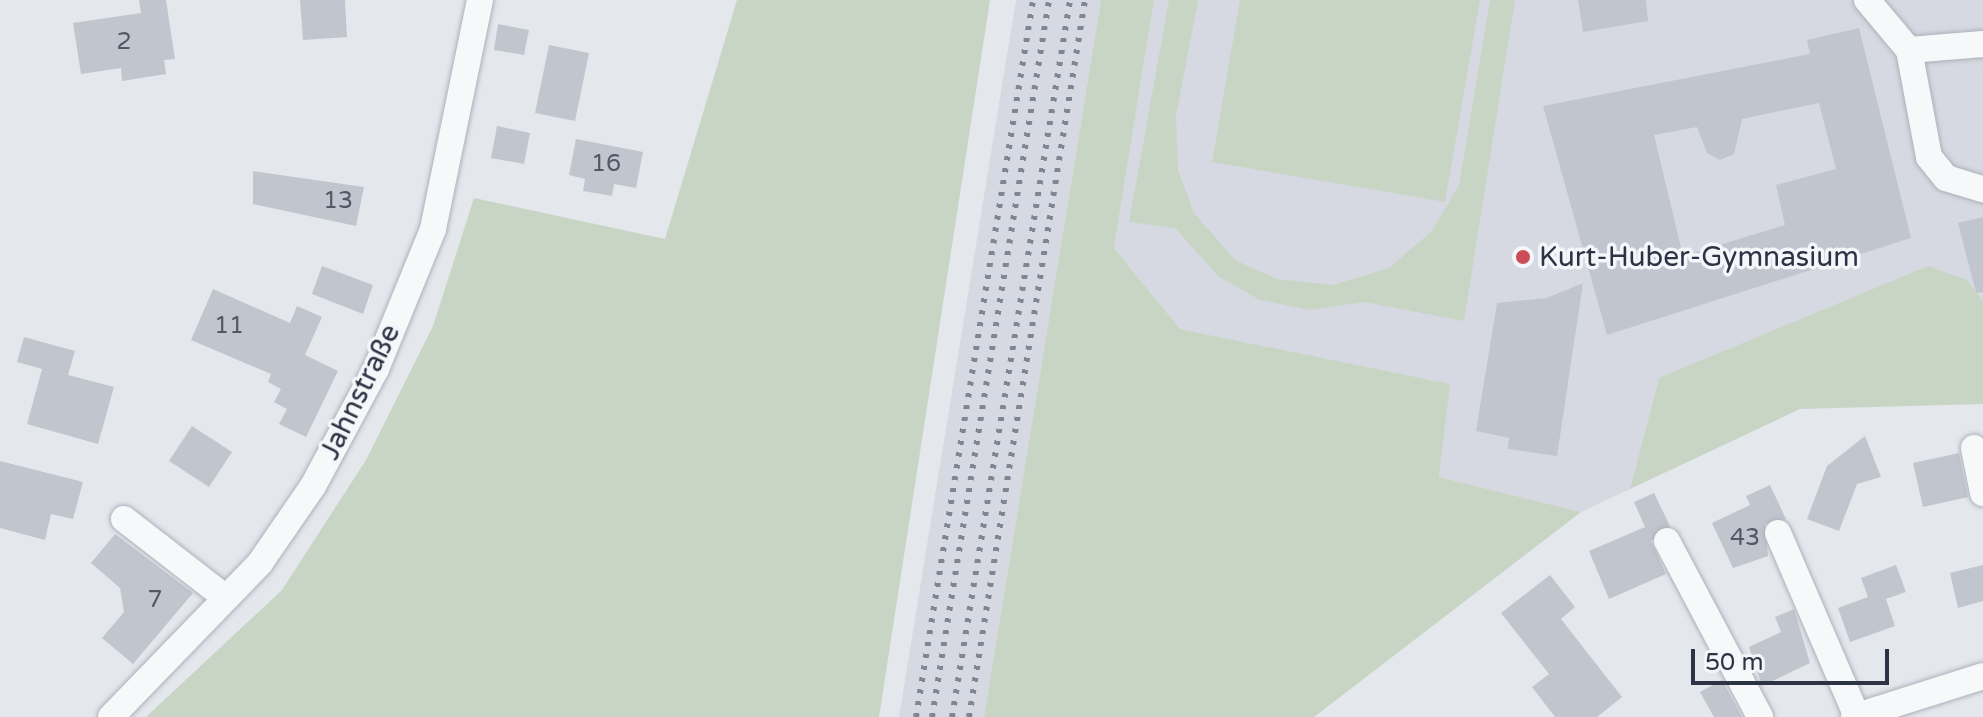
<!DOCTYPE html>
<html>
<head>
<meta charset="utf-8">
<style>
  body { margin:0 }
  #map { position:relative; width:1983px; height:717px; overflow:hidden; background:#e4e7ec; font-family:"Varela Round",sans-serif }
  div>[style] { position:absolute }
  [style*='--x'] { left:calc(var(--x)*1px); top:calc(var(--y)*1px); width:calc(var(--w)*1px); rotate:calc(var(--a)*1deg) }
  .built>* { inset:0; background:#d6d9e1 }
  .green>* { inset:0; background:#c8d5c5 }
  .building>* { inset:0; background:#c1c5ce }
  .roads { filter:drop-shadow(0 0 2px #adb1ba) drop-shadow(0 0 2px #adb1ba) }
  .minor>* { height:26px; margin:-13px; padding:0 13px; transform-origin:13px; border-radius:13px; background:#f7f8fa }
  .rail>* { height:6px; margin-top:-3px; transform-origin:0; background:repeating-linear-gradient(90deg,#7e8595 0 4px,transparent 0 12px) }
  .dots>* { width:22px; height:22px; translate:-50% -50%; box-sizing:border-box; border:4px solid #f4f6f9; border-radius:50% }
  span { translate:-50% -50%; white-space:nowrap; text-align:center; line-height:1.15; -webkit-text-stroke:7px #f4f6f9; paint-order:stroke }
  .number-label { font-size:24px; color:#515866 }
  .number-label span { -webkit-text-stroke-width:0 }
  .poi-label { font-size:28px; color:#2c3344 }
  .left { translate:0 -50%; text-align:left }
  .street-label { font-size:28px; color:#2c3344 }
  .scale { position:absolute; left:1691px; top:649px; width:198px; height:36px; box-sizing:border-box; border:4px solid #2c3344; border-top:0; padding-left:10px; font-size:24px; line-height:28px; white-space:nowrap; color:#2c3344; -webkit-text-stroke:6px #f4f6f9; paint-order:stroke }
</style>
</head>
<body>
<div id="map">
  <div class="built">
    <i style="clip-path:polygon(1016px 0,1101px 0,984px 717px,899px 717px)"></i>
    <i style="clip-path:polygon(1154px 0,1983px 0,1983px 301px,1967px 280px,1659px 378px,1630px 489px,1581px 512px,1439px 477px,1449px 384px,1180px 329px,1114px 248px)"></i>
  </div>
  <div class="green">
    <i style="clip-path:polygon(737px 0,990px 0,879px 717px,146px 717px,282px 590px,366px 460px,433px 326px,474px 198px,665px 239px)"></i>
    <i style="clip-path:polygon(1101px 0,1154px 0,1114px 248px,1180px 329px,1450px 384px,1439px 477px,1581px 512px,1314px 717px,984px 717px)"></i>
    <i style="clip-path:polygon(1169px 0,1198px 0,1176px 116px,1178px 170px,1194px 213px,1235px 260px,1277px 279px,1333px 285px,1389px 268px,1432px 231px,1459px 185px,1490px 0,1515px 0,1464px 321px,1364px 302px,1310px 310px,1260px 300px,1218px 276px,1175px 228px,1129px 222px)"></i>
    <i style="clip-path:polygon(1240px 0,1480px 0,1445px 202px,1212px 162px)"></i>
    <i style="clip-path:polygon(1928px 266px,1967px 280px,1983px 301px,1983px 404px,1800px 409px,1630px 489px,1659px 378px)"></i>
  </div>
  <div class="building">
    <i style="clip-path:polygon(139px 0,166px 0,175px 59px,164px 60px,166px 74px,122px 81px,121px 68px,81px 74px,73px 23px,141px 13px)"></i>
    <i style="clip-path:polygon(300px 0,345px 0,347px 37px,303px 40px)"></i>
    <i style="clip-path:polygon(1578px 0,1646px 0,1648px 21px,1583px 32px)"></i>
    <i style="clip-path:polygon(498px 24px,529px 30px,524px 55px,494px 50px)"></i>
    <i style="clip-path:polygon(evenodd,1859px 28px,1911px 238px,1607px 335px,1543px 106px,1810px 54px,1807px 40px,1859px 28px,1819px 103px,1836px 169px,1776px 185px,1785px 225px,1683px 256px,1654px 135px,1697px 127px,1707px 153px,1720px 160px,1734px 154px,1742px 119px,1819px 103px)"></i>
    <i style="clip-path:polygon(549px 45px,589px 53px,575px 121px,535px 113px)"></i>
    <i style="clip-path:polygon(497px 126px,530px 133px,524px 164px,491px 158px)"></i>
    <i style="clip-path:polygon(576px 139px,643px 152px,636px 188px,614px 184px,612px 196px,583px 191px,585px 179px,569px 175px)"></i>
    <i style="clip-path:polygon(253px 171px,364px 187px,356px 226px,253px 204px)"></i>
    <i style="clip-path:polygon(1983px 217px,1983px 292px,1976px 293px,1958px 223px)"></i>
    <i style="clip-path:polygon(322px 266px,373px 285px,363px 314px,312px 294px)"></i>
    <i style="clip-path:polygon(1583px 283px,1557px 456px,1508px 449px,1509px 438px,1476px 431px,1497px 303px,1547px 298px)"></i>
    <i style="clip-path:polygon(213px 289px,290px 323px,297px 306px,322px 317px,305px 355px,338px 371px,306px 437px,279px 424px,287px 409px,274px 402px,281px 389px,268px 382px,271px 374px,191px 340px)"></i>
    <i style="clip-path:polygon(24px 337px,75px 351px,68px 375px,114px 387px,98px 444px,27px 424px,42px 369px,17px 362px)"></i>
    <i style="clip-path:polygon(192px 426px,232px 452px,209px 487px,169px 461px)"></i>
    <i style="clip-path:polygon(1865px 436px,1881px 477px,1857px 484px,1839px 531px,1807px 519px,1827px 466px)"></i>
    <i style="clip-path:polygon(1959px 453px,1968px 497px,1923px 507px,1913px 463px)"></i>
    <i style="clip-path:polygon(0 461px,83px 482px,73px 519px,51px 514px,45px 540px,0 528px)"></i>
    <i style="clip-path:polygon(1770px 485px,1786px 519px,1765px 524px,1768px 556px,1733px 568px,1712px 523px,1750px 505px,1746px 496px)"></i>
    <i style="clip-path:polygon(1654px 493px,1670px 526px,1651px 541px,1666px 574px,1609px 599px,1589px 551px,1645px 527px,1634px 502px)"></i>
    <i style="clip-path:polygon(115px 534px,193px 593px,133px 664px,102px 638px,124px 612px,120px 588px,91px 563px)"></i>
    <i style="clip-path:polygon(1896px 565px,1906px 592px,1886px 599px,1895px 626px,1850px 642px,1838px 608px,1868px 597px,1861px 578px)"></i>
    <i style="clip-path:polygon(1983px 565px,1983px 601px,1958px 608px,1950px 573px)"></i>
    <i style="clip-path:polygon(1550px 575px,1575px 607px,1561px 619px,1622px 697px,1597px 717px,1555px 717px,1532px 687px,1549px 674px,1501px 613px)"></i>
    <i style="clip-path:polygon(1794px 609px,1810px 663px,1762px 686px,1749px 647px,1781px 632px,1775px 617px)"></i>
    <i style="clip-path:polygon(1722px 680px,1742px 717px,1714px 717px,1700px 692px)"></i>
  </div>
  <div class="roads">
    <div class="minor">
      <i style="--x:1867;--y:0;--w:65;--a:50"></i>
      <i style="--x:1909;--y:50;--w:109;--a:79.4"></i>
      <i style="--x:1929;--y:157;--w:27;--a:51"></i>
      <i style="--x:1946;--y:178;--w:39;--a:17"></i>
      <i style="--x:1909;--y:50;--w:74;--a:-4.6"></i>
      <i style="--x:1974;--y:448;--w:46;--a:78.7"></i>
      <i style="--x:124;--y:519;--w:129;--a:37.8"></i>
      <i style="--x:1778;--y:533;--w:199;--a:66.7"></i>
      <i style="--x:1667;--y:541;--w:199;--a:62.1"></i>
      <i style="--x:111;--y:717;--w:214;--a:-45.9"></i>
      <i style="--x:260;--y:563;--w:93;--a:-55.5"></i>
      <i style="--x:313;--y:486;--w:133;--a:-61.7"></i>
      <i style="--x:376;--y:369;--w:151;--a:-67.8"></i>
      <i style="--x:433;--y:229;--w:234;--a:-78.4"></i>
      <i style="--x:1854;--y:717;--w:135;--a:-17.6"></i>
    </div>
  </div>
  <div class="rail">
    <i style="--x:916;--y:717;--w:726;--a:-80.73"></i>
    <i style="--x:932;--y:717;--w:726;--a:-80.73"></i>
    <i style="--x:952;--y:717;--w:727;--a:-80.65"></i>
    <i style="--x:969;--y:717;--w:726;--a:-80.81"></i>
  </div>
  <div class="dots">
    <i style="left:1523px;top:257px;background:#cc4d57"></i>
  </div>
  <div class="number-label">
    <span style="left:124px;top:42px">2</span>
    <span style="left:606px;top:164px">16</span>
    <span style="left:338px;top:201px">13</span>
    <span style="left:229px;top:326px">11</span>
    <span style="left:1745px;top:538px">43</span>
    <span style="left:155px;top:600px">7</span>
  </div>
  <div class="poi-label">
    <span class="left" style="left:1539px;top:257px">Kurt-Huber-Gymnasium</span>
  </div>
  <div class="street-label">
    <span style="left:360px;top:392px;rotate:-64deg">Jahnstraße</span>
  </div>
  <div class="scale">50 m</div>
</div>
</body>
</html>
